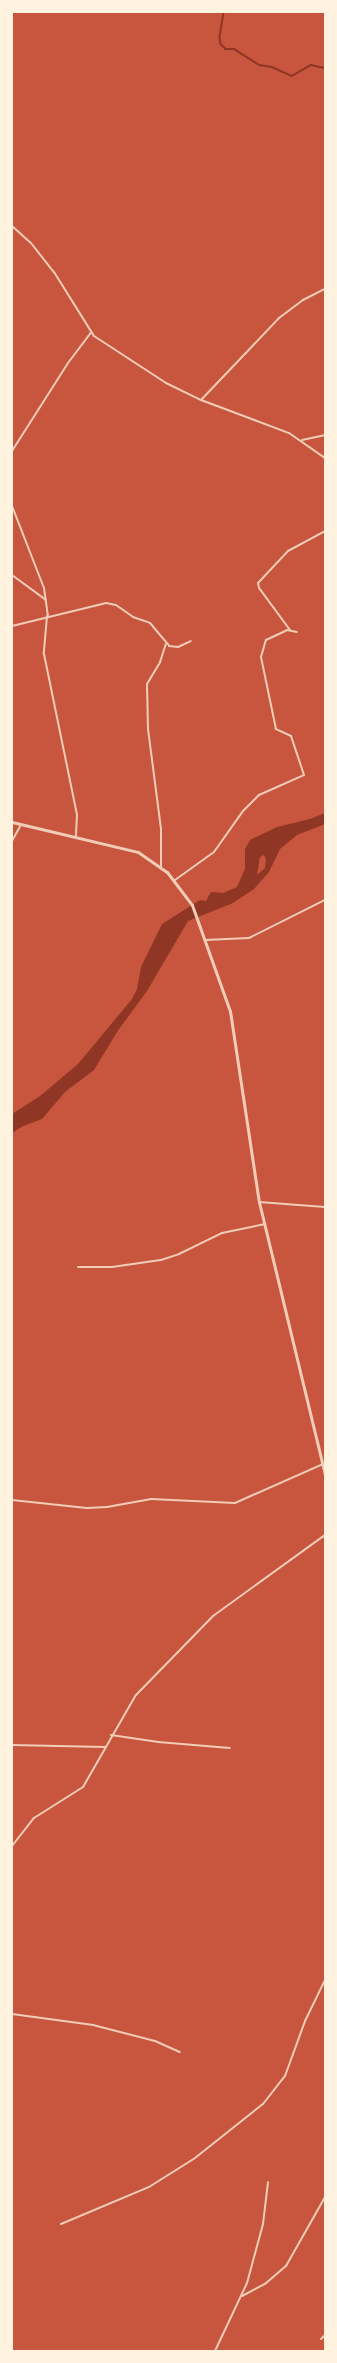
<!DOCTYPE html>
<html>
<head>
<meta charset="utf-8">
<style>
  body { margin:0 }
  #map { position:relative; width:337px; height:2363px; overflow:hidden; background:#c8553d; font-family:"Crimson Pro",serif }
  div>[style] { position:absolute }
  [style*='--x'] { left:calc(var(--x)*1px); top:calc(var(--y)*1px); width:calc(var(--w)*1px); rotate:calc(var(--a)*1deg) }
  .water>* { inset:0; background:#8f3625 }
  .stream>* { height:1.5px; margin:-0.75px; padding:0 0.75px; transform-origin:0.75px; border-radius:0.75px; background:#8f3625 }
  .minor>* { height:2px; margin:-1px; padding:0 1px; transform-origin:1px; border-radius:1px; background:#f1ccb7 }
  .tertiary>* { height:3px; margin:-1.5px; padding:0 1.5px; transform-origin:1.5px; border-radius:1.5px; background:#f1ccb7 }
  span { translate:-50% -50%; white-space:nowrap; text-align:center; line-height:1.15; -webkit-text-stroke:3.5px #fff3e0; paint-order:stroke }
  .frame { position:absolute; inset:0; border:13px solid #fff3e0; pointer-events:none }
</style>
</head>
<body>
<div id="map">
  <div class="water">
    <i style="clip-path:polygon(evenodd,325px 813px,325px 824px,297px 835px,280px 849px,269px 872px,254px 889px,233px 903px,188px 921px,147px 991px,117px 1032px,94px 1070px,65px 1092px,42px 1119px,23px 1126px,12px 1133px,12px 1114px,40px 1096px,78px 1064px,132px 999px,137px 989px,141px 967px,162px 924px,200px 900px,206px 901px,211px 892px,223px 893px,237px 887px,245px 869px,245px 849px,250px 840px,277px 827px,310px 819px,325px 813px,264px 855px,266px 859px,265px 868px,257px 875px,260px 857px,264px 855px)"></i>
  </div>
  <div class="stream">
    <i style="--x:224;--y:12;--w:26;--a:99"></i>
    <i style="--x:220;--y:38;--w:6;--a:81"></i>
    <i style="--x:221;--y:44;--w:7;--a:45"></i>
    <i style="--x:226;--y:49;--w:8;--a:0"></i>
    <i style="--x:234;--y:49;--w:31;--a:32"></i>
    <i style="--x:260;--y:65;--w:12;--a:9"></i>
    <i style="--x:272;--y:67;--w:22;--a:24"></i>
    <i style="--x:292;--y:76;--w:22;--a:-30"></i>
    <i style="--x:311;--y:65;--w:14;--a:12"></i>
  </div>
  <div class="minor">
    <i style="--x:12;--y:226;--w:25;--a:42"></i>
    <i style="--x:31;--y:243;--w:37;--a:52"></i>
    <i style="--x:54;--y:272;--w:75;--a:58"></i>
    <i style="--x:94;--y:336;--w:86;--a:33.1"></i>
    <i style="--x:166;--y:383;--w:39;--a:26"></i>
    <i style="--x:201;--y:400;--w:94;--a:20.6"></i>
    <i style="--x:289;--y:433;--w:44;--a:34.8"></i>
    <i style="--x:201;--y:400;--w:113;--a:-46.4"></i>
    <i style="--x:279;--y:318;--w:30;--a:-37"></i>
    <i style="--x:303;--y:300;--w:25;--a:-27"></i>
    <i style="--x:302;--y:440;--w:24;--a:-12"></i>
    <i style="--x:12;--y:451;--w:104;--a:-57.5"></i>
    <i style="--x:68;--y:363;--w:38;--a:-53"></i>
    <i style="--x:12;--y:506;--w:88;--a:68.7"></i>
    <i style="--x:44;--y:588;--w:28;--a:82"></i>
    <i style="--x:12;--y:575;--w:42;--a:36.3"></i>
    <i style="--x:47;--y:616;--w:38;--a:95"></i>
    <i style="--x:44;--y:654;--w:164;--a:78.4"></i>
    <i style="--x:77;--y:815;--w:22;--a:93"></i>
    <i style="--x:12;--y:626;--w:97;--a:-13.7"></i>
    <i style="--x:106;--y:603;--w:10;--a:11"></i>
    <i style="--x:116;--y:605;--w:21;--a:35"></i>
    <i style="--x:133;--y:617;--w:18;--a:19"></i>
    <i style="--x:150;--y:623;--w:30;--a:50"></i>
    <i style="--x:169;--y:646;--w:9;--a:6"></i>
    <i style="--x:178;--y:647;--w:14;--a:-25"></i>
    <i style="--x:290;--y:630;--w:52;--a:-126.4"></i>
    <i style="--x:259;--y:588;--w:5;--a:-101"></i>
    <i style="--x:258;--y:583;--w:44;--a:-46.8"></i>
    <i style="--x:288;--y:551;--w:42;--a:-28.4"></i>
    <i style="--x:12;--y:841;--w:18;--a:-61"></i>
    <i style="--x:161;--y:866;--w:37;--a:-90"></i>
    <i style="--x:161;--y:829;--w:101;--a:-97.4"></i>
    <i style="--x:148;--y:729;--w:45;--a:-91.3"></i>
    <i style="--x:147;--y:684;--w:26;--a:-59"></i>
    <i style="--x:160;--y:662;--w:19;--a:-72"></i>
    <i style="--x:175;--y:880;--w:48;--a:-35.7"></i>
    <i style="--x:214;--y:852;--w:50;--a:-54.7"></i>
    <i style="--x:243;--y:811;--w:23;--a:-45"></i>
    <i style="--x:259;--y:795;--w:49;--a:-24"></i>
    <i style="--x:304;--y:775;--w:41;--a:-108.4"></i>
    <i style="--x:291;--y:736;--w:17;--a:-155"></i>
    <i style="--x:276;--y:729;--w:74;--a:-101.8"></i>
    <i style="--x:261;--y:657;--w:18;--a:-74"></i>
    <i style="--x:266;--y:640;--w:23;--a:-25"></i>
    <i style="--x:287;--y:630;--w:10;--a:11"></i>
    <i style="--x:205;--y:940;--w:44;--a:-2.6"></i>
    <i style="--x:249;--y:938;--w:85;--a:-26.6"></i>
    <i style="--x:259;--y:1202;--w:66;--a:4.3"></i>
    <i style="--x:78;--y:1267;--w:34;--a:0"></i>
    <i style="--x:112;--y:1267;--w:49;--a:-8.1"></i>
    <i style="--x:161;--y:1260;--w:19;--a:-18"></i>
    <i style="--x:179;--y:1254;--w:48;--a:-26"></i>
    <i style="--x:222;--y:1233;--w:44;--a:-11.8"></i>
    <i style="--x:12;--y:1500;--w:75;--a:6.1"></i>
    <i style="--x:87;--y:1508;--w:20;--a:-3"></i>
    <i style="--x:107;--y:1507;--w:45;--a:-10.3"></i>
    <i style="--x:151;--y:1499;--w:84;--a:2.7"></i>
    <i style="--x:235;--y:1503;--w:96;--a:-23.9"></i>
    <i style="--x:111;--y:1735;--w:48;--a:8.5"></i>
    <i style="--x:158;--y:1742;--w:72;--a:4.8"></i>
    <i style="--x:12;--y:1745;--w:93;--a:1.2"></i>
    <i style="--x:12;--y:1846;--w:36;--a:-52"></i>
    <i style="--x:34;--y:1818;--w:58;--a:-32.3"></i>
    <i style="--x:83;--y:1787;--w:106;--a:-60.1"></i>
    <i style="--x:136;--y:1695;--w:110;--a:-45.7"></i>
    <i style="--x:213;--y:1616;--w:138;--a:-35.9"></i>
    <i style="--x:12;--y:2014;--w:82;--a:7.7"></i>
    <i style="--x:93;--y:2025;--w:64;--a:14.5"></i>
    <i style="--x:155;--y:2041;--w:27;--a:24"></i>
    <i style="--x:61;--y:2224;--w:95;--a:-22.8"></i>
    <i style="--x:149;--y:2187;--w:54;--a:-32.2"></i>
    <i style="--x:195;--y:2158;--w:87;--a:-38.5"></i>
    <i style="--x:263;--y:2104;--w:36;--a:-52"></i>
    <i style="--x:285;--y:2076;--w:59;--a:-70"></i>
    <i style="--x:305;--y:2021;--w:46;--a:-64"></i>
    <i style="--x:242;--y:2296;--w:26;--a:-28"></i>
    <i style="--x:265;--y:2284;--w:28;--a:-41"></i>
    <i style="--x:286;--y:2266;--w:79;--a:-60.5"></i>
    <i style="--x:321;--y:2339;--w:6;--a:-45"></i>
    <i style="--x:215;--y:2351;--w:75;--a:-64.8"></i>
    <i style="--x:247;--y:2283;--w:61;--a:-74.8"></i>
    <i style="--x:263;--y:2224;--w:42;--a:-83.2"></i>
  </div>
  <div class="tertiary">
    <i style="--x:12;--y:822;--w:130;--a:13.4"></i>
    <i style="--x:138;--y:852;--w:35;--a:35"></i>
    <i style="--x:167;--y:872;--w:41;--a:52.9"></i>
    <i style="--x:192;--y:905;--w:113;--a:70.3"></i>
    <i style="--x:230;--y:1011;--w:193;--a:81.4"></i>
    <i style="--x:259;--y:1202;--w:280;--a:76.4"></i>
  </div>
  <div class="frame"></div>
</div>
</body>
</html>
